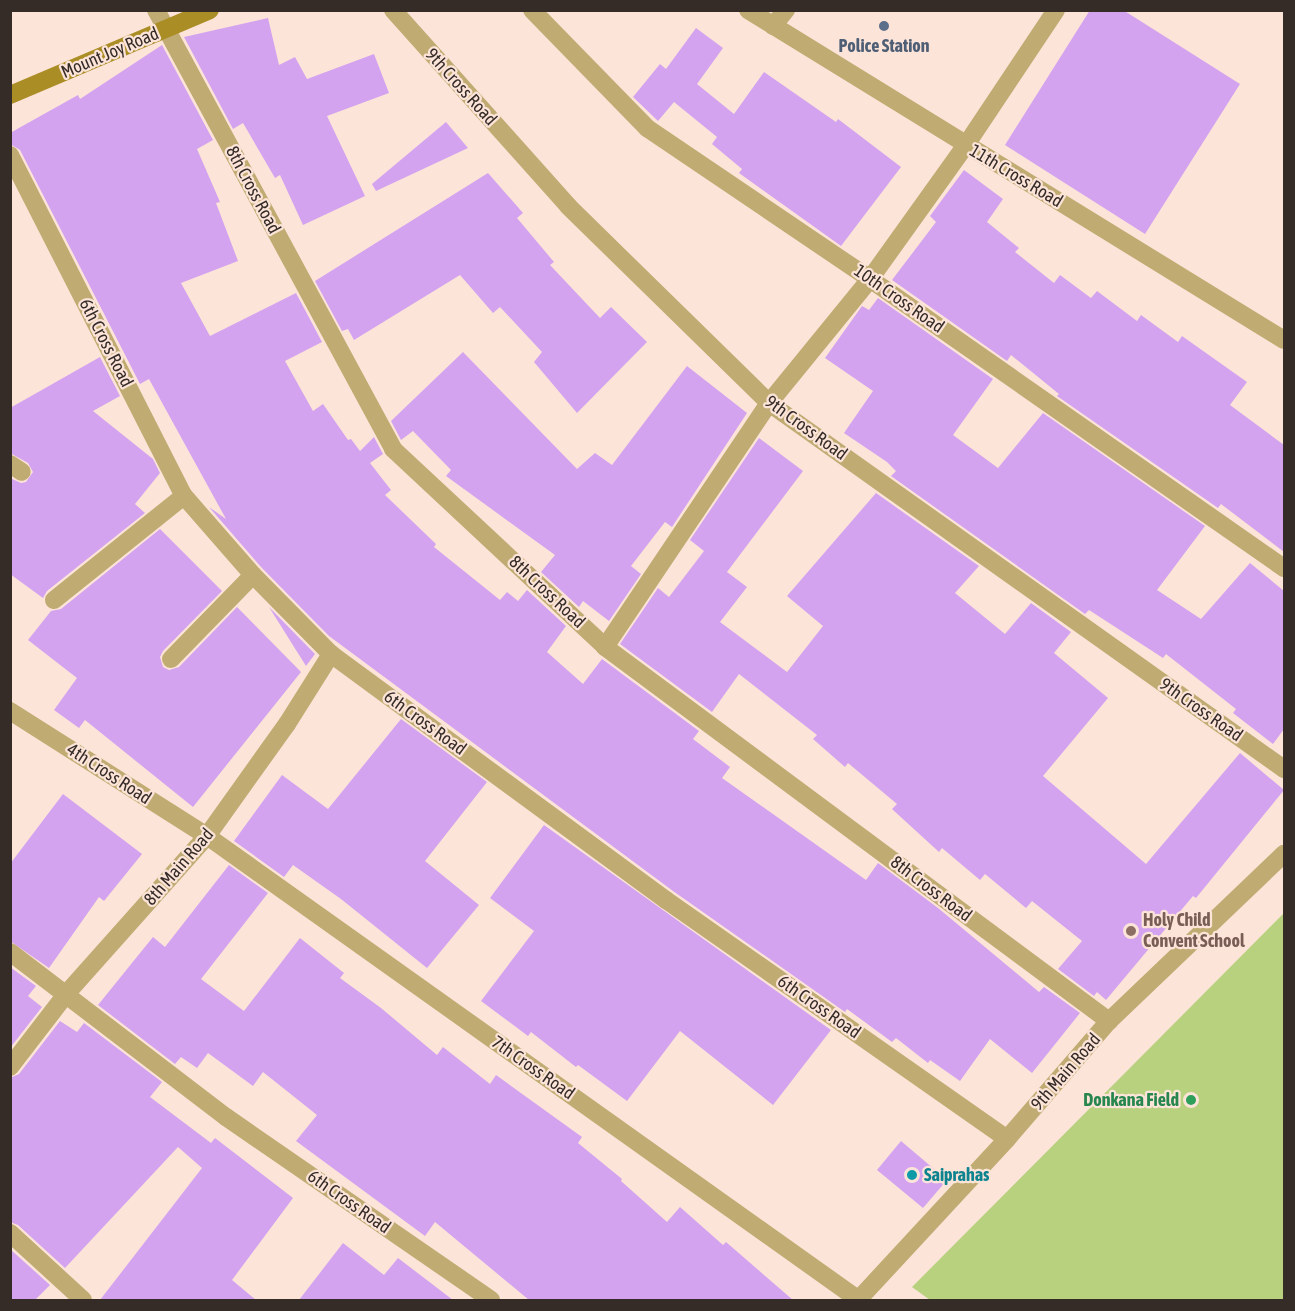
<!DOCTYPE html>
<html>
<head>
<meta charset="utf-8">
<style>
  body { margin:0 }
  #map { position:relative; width:1295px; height:1311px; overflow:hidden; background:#fce4d9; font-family:"Asap Condensed",sans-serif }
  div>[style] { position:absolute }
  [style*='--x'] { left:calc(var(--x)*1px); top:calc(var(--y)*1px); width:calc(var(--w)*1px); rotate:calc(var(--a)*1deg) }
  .green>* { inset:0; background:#b7d17f }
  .building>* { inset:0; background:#d4a3ef }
  .minor>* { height:18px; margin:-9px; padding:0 9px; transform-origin:9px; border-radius:9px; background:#c0ac72 }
  .secondary>* { height:18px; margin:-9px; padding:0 9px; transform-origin:9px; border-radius:9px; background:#ab8d25 }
  .dots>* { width:16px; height:16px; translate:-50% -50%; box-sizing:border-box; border:3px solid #fce4d9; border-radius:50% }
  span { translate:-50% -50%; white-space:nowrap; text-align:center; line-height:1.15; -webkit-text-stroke:4.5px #fce4d9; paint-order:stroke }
  .service-label { font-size:18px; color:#4e5e75; font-weight:700 }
  .street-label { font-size:18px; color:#352c28 }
  .education-label { font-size:18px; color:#785e54; font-weight:700 }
  .left { translate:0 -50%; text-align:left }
  .leisure-label { font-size:18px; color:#27864d; font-weight:700 }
  .right { translate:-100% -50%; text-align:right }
  .culture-label { font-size:18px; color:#0d838f; font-weight:700 }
  .frame { position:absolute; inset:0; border:12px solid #352c28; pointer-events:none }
</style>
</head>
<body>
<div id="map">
  <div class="green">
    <i style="clip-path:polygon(1284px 913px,1284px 1300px,930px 1300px,912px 1287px)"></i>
  </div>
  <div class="building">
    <i style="clip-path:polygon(1090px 10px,1123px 10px,1240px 84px,1145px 234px,1005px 145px)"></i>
    <i style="clip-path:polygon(268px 18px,279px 65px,295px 57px,307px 79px,374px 54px,389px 93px,327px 116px,365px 196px,303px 225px,280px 175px,275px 178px,243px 123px,233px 129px,184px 37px)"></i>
    <i style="clip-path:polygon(696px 28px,723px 48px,697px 84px,734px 114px,764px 72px,836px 122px,838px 119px,901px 167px,841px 246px,739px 173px,742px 169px,712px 144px,717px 137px,674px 102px,658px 121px,633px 97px,660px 64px,666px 69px)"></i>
    <i style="clip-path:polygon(162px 45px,213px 140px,197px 149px,220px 202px,216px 203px,238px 261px,181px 283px,210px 336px,296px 293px,322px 342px,285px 361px,313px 411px,323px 404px,348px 440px,351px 439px,360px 451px,374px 437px,383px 454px,370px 463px,391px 490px,385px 495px,436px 544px,434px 547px,500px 600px,507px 592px,518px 601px,527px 590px,566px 626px,547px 652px,583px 684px,602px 659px,699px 731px,693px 739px,730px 767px,722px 778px,866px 880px,878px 863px,938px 908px,1039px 992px,1044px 987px,1080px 1013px,1032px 1073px,990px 1039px,960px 1081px,930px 1060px,928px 1063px,896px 1038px,892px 1042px,847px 1009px,845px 1012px,673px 891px,329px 636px,261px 567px,209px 507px,226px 519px,149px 379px,140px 384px,20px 150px,10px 144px,10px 133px,78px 95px,80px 99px)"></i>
    <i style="clip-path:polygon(446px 122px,468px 148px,376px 191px,372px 184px)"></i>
    <i style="clip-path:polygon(964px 170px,1003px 199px,987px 222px,1019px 248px,1015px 252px,1054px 283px,1060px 275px,1091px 298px,1097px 291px,1137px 321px,1141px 315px,1178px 342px,1182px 336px,1247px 382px,1230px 405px,1284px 445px,1284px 552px,1221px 504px,1218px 508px,1057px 396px,1059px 394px,1011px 355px,1007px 361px,892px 280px,936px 222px,930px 216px)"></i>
    <i style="clip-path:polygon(488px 173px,523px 213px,517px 218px,554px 262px,550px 265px,600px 318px,611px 307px,647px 342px,577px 413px,534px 362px,542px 352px,500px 307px,493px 313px,460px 275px,354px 340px,348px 329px,342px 331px,315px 281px)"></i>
    <i style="clip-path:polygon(878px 298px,993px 379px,953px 435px,998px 468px,1043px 413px,1205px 526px,1157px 590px,1201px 619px,1250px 563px,1284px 591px,1284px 729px,1273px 744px,1233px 713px,1236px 709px,1166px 654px,1163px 658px,1089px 610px,1085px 614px,891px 476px,896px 471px,887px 462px,844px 433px,873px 391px,825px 358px,862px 306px,869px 310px)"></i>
    <i style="clip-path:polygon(463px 352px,577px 469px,595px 453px,612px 465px,687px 366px,747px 413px,672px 527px,665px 522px,631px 566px,641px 574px,609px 621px,583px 601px,579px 607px,541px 572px,555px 555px,446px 476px,451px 470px,413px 431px,401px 440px,391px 421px)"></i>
    <i style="clip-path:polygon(100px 357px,120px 396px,93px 411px,153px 459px,160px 473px,135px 504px,145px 513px,47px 591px,43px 598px,10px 574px,10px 478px,21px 483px,26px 482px,33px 472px,28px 463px,10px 453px,10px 408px)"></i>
    <i style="clip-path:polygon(759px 438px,803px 471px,727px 572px,747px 587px,720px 622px,787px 672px,823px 626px,787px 596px,876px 493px,979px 566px,955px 593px,1005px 634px,1031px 603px,1071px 632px,1054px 653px,1108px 698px,1043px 776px,1146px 864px,1240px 753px,1284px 790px,1196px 898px,1193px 896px,1106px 1000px,1097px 992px,1094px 996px,1058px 969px,1082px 941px,1032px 901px,1026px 908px,985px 874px,980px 880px,942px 848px,939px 852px,892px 809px,897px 804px,848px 763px,845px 767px,813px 739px,817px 735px,739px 674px,712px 712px,620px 644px,658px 588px,669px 597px,704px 551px,690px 540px)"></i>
    <i style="clip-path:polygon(160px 529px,222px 591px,163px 651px,160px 657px,163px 667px,169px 670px,179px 667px,237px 607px,301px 672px,193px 807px,85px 720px,79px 728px,54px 710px,77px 678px,28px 640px,51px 611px,61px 609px)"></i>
    <i style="clip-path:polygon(269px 607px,315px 654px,306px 666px)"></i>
    <i style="clip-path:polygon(401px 719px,487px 782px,425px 861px,479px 905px,427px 968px,341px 899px,293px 865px,284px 877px,234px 841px,282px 775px,328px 809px)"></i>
    <i style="clip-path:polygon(63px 794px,142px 854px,104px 901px,99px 897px,49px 968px,10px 941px,10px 864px)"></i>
    <i style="clip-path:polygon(544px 825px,831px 1030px,773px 1105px,680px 1031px,627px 1101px,578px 1065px,576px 1067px,531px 1032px,528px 1036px,481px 1001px,534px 931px,490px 898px)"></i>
    <i style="clip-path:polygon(229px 865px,268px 893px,201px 979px,244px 1011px,300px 938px,344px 973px,340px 978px,381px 1008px,437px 1055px,443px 1047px,490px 1084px,496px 1075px,582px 1137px,578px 1143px,622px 1179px,621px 1181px,667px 1222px,680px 1207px,723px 1245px,726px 1242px,793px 1300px,529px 1300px,435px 1222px,425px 1236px,296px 1141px,317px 1115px,263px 1072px,253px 1086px,208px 1053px,197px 1068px,181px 1057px,175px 1064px,98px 1005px,153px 937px,165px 947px)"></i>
    <i style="clip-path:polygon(10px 967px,36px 986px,28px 996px,42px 1007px,10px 1048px)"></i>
    <i style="clip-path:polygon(60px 1021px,77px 1032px,84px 1023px,162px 1082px,150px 1097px,211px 1143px,215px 1138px,293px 1198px,232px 1280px,256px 1300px,100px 1300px,202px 1168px,178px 1147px,65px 1268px,18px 1225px,10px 1222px,10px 1078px,19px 1074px)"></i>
    <i style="clip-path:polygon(901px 1141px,947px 1180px,923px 1208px,877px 1170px)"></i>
    <i style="clip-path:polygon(343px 1243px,384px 1275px,398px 1258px,453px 1300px,299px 1300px)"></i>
    <i style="clip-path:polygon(10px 1249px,50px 1285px,35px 1300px,10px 1300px)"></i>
  </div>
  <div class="minor">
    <i style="--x:156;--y:10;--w:499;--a:61.6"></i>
    <i style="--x:393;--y:449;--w:290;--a:43"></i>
    <i style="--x:605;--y:647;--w:628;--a:36.58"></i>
    <i style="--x:393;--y:10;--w:263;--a:48.2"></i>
    <i style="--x:568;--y:206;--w:281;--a:44.4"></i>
    <i style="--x:769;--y:403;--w:632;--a:35.4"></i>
    <i style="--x:532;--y:10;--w:165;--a:45.7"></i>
    <i style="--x:647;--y:128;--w:269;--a:34.1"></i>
    <i style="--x:870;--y:279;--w:505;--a:34.92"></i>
    <i style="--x:748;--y:10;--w:629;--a:31.62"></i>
    <i style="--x:773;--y:26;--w:21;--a:-51"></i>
    <i style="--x:10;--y:155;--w:383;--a:63"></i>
    <i style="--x:184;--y:496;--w:105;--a:48.9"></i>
    <i style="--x:253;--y:575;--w:111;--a:45.4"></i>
    <i style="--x:331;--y:654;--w:416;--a:36.3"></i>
    <i style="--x:666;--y:900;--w:416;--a:35"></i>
    <i style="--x:10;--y:464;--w:14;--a:34"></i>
    <i style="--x:54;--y:600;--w:166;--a:-38.7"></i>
    <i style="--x:605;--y:647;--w:294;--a:-56.1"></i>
    <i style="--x:769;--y:403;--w:160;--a:-50.8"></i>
    <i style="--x:870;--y:279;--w:165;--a:-54.4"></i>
    <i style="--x:966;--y:145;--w:162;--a:-56.3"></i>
    <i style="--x:171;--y:659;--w:117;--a:-45.7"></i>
    <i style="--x:10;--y:711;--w:233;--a:32.4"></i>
    <i style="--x:207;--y:836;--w:800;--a:35.44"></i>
    <i style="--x:10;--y:952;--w:272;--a:37.4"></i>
    <i style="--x:226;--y:1117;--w:322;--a:34.6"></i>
    <i style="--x:10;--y:1067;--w:93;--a:-52.4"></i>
    <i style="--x:67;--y:993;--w:210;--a:-48.3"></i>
    <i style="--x:207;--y:836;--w:138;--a:-54.5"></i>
    <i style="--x:287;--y:724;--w:83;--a:-57.8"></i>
    <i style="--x:10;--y:1233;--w:99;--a:42.5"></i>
    <i style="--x:858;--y:1300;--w:219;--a:-47.2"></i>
    <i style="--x:1007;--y:1139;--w:156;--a:-49.2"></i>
    <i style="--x:1109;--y:1021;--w:242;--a:-43.7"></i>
  </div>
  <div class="secondary">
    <i style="--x:10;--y:95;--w:217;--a:-23"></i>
  </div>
  <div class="dots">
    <i style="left:884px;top:26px;background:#5c6f8a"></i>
    <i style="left:1131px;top:931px;background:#8d6e63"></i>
    <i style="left:1191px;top:1100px;background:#2e9e5b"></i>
    <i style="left:912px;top:1175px;background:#0f9aa8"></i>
  </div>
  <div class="service-label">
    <span style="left:884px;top:46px">Police Station</span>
  </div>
  <div class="street-label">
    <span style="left:110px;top:53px;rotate:-23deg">Mount Joy Road</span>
    <span style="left:461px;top:87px;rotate:48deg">9th Cross Road</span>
    <span style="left:1016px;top:176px;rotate:31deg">11th Cross Road</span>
    <span style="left:253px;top:190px;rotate:62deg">8th Cross Road</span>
    <span style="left:899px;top:299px;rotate:35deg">10th Cross Road</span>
    <span style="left:106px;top:343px;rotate:63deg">6th Cross Road</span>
    <span style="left:806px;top:428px;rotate:36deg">9th Cross Road</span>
    <span style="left:547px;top:592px;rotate:43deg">8th Cross Road</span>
    <span style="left:1201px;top:710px;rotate:35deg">9th Cross Road</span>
    <span style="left:425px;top:723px;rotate:36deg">6th Cross Road</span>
    <span style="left:109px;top:774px;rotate:33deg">4th Cross Road</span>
    <span style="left:179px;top:867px;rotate:-49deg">8th Main Road</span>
    <span style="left:931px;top:889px;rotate:37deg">8th Cross Road</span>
    <span style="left:819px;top:1007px;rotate:35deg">6th Cross Road</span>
    <span style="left:533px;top:1068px;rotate:35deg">7th Cross Road</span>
    <span style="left:1066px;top:1072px;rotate:-49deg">9th Main Road</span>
    <span style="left:349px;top:1202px;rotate:35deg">6th Cross Road</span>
  </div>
  <div class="education-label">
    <span class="left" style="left:1143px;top:931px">Holy Child<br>Convent School</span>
  </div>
  <div class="leisure-label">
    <span class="right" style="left:1179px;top:1100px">Donkana Field</span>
  </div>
  <div class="culture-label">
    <span class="left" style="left:924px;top:1175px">Saiprahas</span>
  </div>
  <div class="frame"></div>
</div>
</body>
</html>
